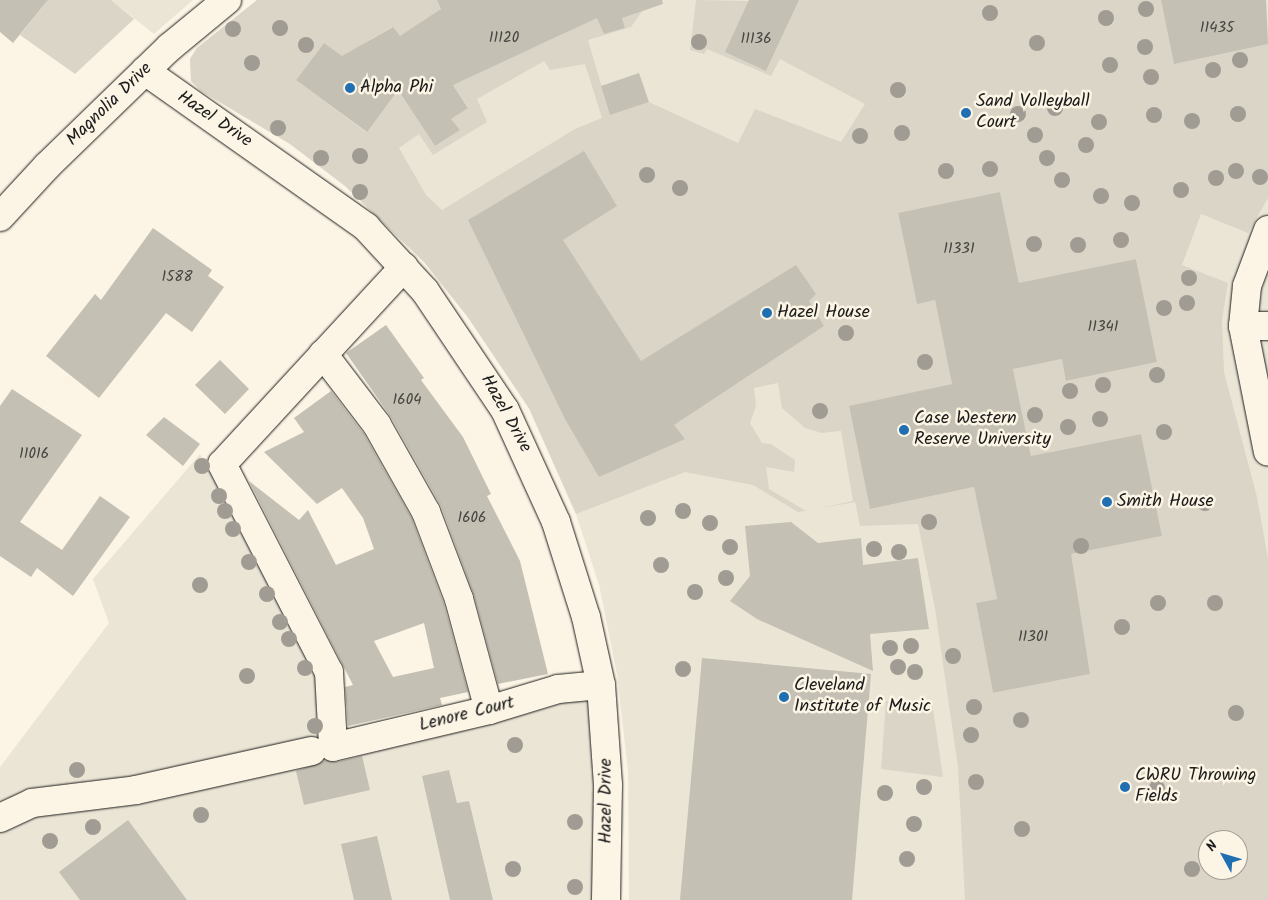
<!DOCTYPE html>
<html>
<head>
<meta charset="utf-8">
<style>
  body { margin:0 }
  #map { position:relative; width:1268px; height:900px; overflow:hidden; background:#fcf5e5; font-family:Kalam,sans-serif }
  div>[style] { position:absolute }
  [style*='--x'] { left:calc(var(--x)*1px); top:calc(var(--y)*1px); width:calc(var(--w)*1px); rotate:calc(var(--a)*1deg) }
  .built>* { inset:0; background:#ebe5d6 }
  .green>* { inset:0; background:#dbd5c8 }
  .building>* { inset:0; background:#c4c0b3 }
  .roads { filter:drop-shadow(0 0 1px #1c1c1c) drop-shadow(0 0 1px #1c1c1c) }
  .minor>* { height:28px; margin:-14px; padding:0 14px; transform-origin:14px; border-radius:14px; background:#fcf5e5 }
  .trees>* { width:16px; height:16px; margin:-8px; border-radius:50%; background:#a09c93 }
  .dots>* { width:14px; height:14px; translate:-50% -50%; box-sizing:border-box; border:2px solid #fcf5e5; border-radius:50% }
  span { translate:-50% -50%; white-space:nowrap; text-align:center; line-height:1.15; -webkit-text-stroke:5px #fcf5e5; paint-order:stroke }
  .number-label { font-size:15px; color:#464542 }
  .number-label span { -webkit-text-stroke-width:0 }
  .poi-label { font-size:18px; color:#1c1c1c }
  .left { translate:0 -50%; text-align:left }
  .street-label { font-size:18px; color:#1c1c1c }
  .north { position:absolute; left:1198px; top:830px; width:50px; height:50px; box-sizing:border-box; background:#fcf5e5; border:1px solid #a29e95; border-radius:50%; rotate:309deg; font-size:14px; font-weight:700; line-height:20px; text-align:center; color:#1c1c1c }
  .north::after { content:''; display:block; margin:auto; width:18px; height:22px; background:#1f6fb2; clip-path:polygon(50% 0,100% 100%,50% 72%,0 100%) }
</style>
</head>
<body>
<div id="map">
  <div class="built">
    <i style="clip-path:polygon(111px 0,193px 0,154px 34px)"></i>
    <i style="clip-path:polygon(evenodd,257px 0,1268px 0,1268px 900px,629px 900px,628px 772px,617px 674px,599px 585px,576px 514px,529px 409px,467px 316px,424px 262px,345px 186px,290px 144px,201px 91px,191px 81px,190px 59px,197px 48px,257px 0,1208px 840px,1238px 840px,1238px 870px,1208px 870px,1208px 840px)"></i>
    <i style="clip-path:polygon(200px 454px,315px 670px,325px 735px,601px 685px,606px 900px,0 900px,0 767px,109px 623px,93px 579px)"></i>
  </div>
  <div class="green">
    <i style="clip-path:polygon(48px 0,111px 0,134px 19px,75px 74px,20px 35px)"></i>
    <i style="clip-path:polygon(evenodd,257px 0,441px 0,438px 2px,459px 48px,472px 55px,480px 72px,561px 35px,592px 0,604px 34px,625px 28px,622px 18px,650px 0,631px 27px,588px 40px,610px 115px,649px 102px,738px 143px,755px 109px,841px 142px,865px 104px,780px 59px,771px 76px,707px 49px,704px 54px,690px 50px,696px 0,749px 1px,766px 71px,799px 0,1161px 0,1174px 63px,1268px 44px,1268px 198px,1248px 233px,1201px 214px,1182px 265px,1228px 283px,1222px 320px,1224px 372px,1257px 497px,1268px 559px,1268px 900px,965px 900px,958px 767px,935px 609px,918px 524px,860px 526px,855px 502px,798px 512px,753px 485px,685px 472px,576px 514px,529px 408px,467px 316px,424px 262px,345px 186px,290px 144px,201px 91px,191px 81px,190px 59px,197px 48px,257px 0,392px 27px,400px 36px,414px 27px,468px 107px,451px 119px,459px 130px,435px 146px,395px 86px,366px 132px,296px 80px,324px 43px,349px 62px,366px 42px,392px 27px,257px 0,544px 61px,550px 70px,585px 64px,602px 118px,575px 129px,442px 210px,426px 195px,399px 148px,419px 134px,433px 155px,487px 122px,477px 99px,544px 61px,257px 0,1000px 192px,1019px 282px,1001px 308px,1111px 265px,1136px 259px,1157px 362px,1067px 381px,1062px 359px,1013px 369px,1035px 474px,1050px 452px,1141px 434px,1162px 536px,1070px 554px,1090px 674px,993px 693px,976px 603px,997px 599px,974px 487px,870px 509px,849px 407px,952px 384px,935px 300px,917px 303px,898px 214px,1000px 192px,257px 0,778px 383px,782px 408px,805px 428px,822px 433px,841px 431px,853px 501px,806px 511px,769px 489px,766px 467px,794px 472px,795px 460px,771px 444px,762px 443px,750px 423px,756px 406px,754px 388px,778px 383px,257px 0,1208px 840px,1238px 840px,1238px 870px,1208px 870px,1208px 840px)"></i>
    <i style="clip-path:polygon(886px 701px,932px 702px,943px 777px,881px 769px)"></i>
  </div>
  <div class="building">
    <i style="clip-path:polygon(0 0,48px 0,13px 43px,0 32px)"></i>
    <i style="clip-path:polygon(437px 0,662px 0,663px 4px,622px 18px,625px 28px,604px 34px,597px 18px,453px 85px,468px 108px,451px 119px,460px 130px,435px 146px,398px 90px,367px 132px,296px 80px,324px 43px,342px 56px,393px 27px,400px 36px,441px 9px)"></i>
    <i style="clip-path:polygon(749px 0,799px 0,766px 71px,725px 52px)"></i>
    <i style="clip-path:polygon(1161px 0,1266px 0,1268px 44px,1174px 64px)"></i>
    <i style="clip-path:polygon(639px 73px,649px 102px,610px 115px,601px 86px)"></i>
    <i style="clip-path:polygon(584px 151px,617px 206px,563px 240px,641px 361px,796px 265px,816px 294px,809px 301px,824px 326px,674px 425px,685px 439px,599px 477px,565px 419px,468px 220px)"></i>
    <i style="clip-path:polygon(1000px 192px,1019px 283px,1136px 259px,1157px 362px,1066px 381px,1062px 359px,1013px 369px,1031px 456px,1141px 434px,1162px 536px,1071px 554px,1090px 674px,993px 693px,976px 603px,997px 599px,974px 487px,870px 509px,849px 406px,952px 384px,935px 300px,917px 304px,898px 213px)"></i>
    <i style="clip-path:polygon(153px 228px,212px 270px,208px 276px,224px 287px,192px 332px,166px 313px,99px 398px,46px 356px,95px 294px,101px 300px)"></i>
    <i style="clip-path:polygon(386px 325px,424px 378px,421px 380px,463px 437px,491px 494px,487px 496px,520px 561px,548px 674px,498px 684px,474px 595px,441px 506px,391px 417px,346px 353px)"></i>
    <i style="clip-path:polygon(220px 360px,249px 389px,225px 414px,195px 385px)"></i>
    <i style="clip-path:polygon(12px 389px,82px 435px,20px 522px,62px 550px,100px 496px,130px 517px,73px 596px,37px 568px,31px 577px,0 556px,0 406px)"></i>
    <i style="clip-path:polygon(evenodd,331px 391px,364px 434px,412px 519px,444px 604px,468px 692px,440px 698px,442px 705px,348px 726px,345px 687px,353px 685px,249px 481px,299px 520px,308px 510px,336px 565px,374px 549px,363px 518px,342px 488px,317px 504px,264px 452px,304px 432px,294px 418px,331px 391px,424px 623px,434px 668px,393px 677px,374px 641px,424px 623px)"></i>
    <i style="clip-path:polygon(164px 417px,200px 444px,183px 466px,146px 435px)"></i>
    <i style="clip-path:polygon(791px 522px,818px 543px,861px 538px,863px 565px,918px 558px,929px 629px,870px 634px,873px 671px,757px 619px,730px 601px,750px 576px,745px 526px)"></i>
    <i style="clip-path:polygon(702px 658px,871px 674px,852px 900px,680px 900px)"></i>
    <i style="clip-path:polygon(362px 756px,370px 790px,304px 805px,296px 771px,326px 760px,337px 762px)"></i>
    <i style="clip-path:polygon(449px 770px,457px 803px,469px 801px,493px 900px,450px 900px,422px 776px)"></i>
    <i style="clip-path:polygon(128px 820px,187px 900px,80px 900px,59px 872px)"></i>
    <i style="clip-path:polygon(377px 836px,392px 900px,354px 900px,341px 844px)"></i>
  </div>
  <div class="roads">
    <div class="minor">
      <i style="--x:145;--y:71;--w:271;--a:35.2"></i>
      <i style="--x:366;--y:227;--w:87;--a:47.3"></i>
      <i style="--x:425;--y:291;--w:143;--a:56.1"></i>
      <i style="--x:505;--y:410;--w:123;--a:65.5"></i>
      <i style="--x:556;--y:522;--w:100;--a:72.5"></i>
      <i style="--x:586;--y:617;--w:70;--a:77.6"></i>
      <i style="--x:601;--y:685;--w:100;--a:86"></i>
      <i style="--x:608;--y:785;--w:115;--a:91"></i>
      <i style="--x:0;--y:217;--w:69;--a:-47.3"></i>
      <i style="--x:47;--y:166;--w:171;--a:-44.1"></i>
      <i style="--x:170;--y:47;--w:74;--a:-39.5"></i>
      <i style="--x:1268;--y:230;--w:60;--a:110.6"></i>
      <i style="--x:1247;--y:286;--w:40;--a:95.7"></i>
      <i style="--x:1243;--y:326;--w:128;--a:78.8"></i>
      <i style="--x:404;--y:267;--w:268;--a:132.7"></i>
      <i style="--x:222;--y:464;--w:234;--a:62.8"></i>
      <i style="--x:329;--y:672;--w:75;--a:86.9"></i>
      <i style="--x:333;--y:747;--w:160;--a:-13.3"></i>
      <i style="--x:489;--y:710;--w:72;--a:-16.9"></i>
      <i style="--x:558;--y:689;--w:43;--a:-5.3"></i>
      <i style="--x:1243;--y:326;--w:25;--a:0"></i>
      <i style="--x:323;--y:354;--w:89;--a:52.7"></i>
      <i style="--x:377;--y:425;--w:100;--a:60.6"></i>
      <i style="--x:426;--y:512;--w:93;--a:69.2"></i>
      <i style="--x:459;--y:599;--w:115;--a:74.9"></i>
      <i style="--x:0;--y:818;--w:35;--a:-25"></i>
      <i style="--x:32;--y:803;--w:105;--a:-7.1"></i>
      <i style="--x:136;--y:790;--w:180;--a:-12.5"></i>
    </div>
  </div>
  <div class="trees">
    <i style="left:1146px;top:9px"></i>
    <i style="left:990px;top:13px"></i>
    <i style="left:1106px;top:18px"></i>
    <i style="left:280px;top:28px"></i>
    <i style="left:233px;top:29px"></i>
    <i style="left:699px;top:42px"></i>
    <i style="left:1037px;top:43px"></i>
    <i style="left:306px;top:45px"></i>
    <i style="left:1145px;top:47px"></i>
    <i style="left:1240px;top:60px"></i>
    <i style="left:252px;top:63px"></i>
    <i style="left:1110px;top:65px"></i>
    <i style="left:1213px;top:70px"></i>
    <i style="left:1151px;top:77px"></i>
    <i style="left:898px;top:90px"></i>
    <i style="left:1055px;top:108px"></i>
    <i style="left:1018px;top:114px"></i>
    <i style="left:1238px;top:114px"></i>
    <i style="left:1154px;top:115px"></i>
    <i style="left:1192px;top:121px"></i>
    <i style="left:1099px;top:122px"></i>
    <i style="left:278px;top:128px"></i>
    <i style="left:902px;top:133px"></i>
    <i style="left:1035px;top:135px"></i>
    <i style="left:860px;top:136px"></i>
    <i style="left:1086px;top:145px"></i>
    <i style="left:360px;top:156px"></i>
    <i style="left:321px;top:158px"></i>
    <i style="left:1047px;top:158px"></i>
    <i style="left:990px;top:169px"></i>
    <i style="left:946px;top:171px"></i>
    <i style="left:1236px;top:171px"></i>
    <i style="left:647px;top:175px"></i>
    <i style="left:1260px;top:177px"></i>
    <i style="left:1216px;top:178px"></i>
    <i style="left:1062px;top:180px"></i>
    <i style="left:680px;top:188px"></i>
    <i style="left:1181px;top:190px"></i>
    <i style="left:360px;top:192px"></i>
    <i style="left:1101px;top:196px"></i>
    <i style="left:1132px;top:203px"></i>
    <i style="left:1121px;top:240px"></i>
    <i style="left:1034px;top:244px"></i>
    <i style="left:1078px;top:245px"></i>
    <i style="left:1189px;top:278px"></i>
    <i style="left:1187px;top:303px"></i>
    <i style="left:1164px;top:308px"></i>
    <i style="left:846px;top:333px"></i>
    <i style="left:925px;top:362px"></i>
    <i style="left:1157px;top:375px"></i>
    <i style="left:1103px;top:385px"></i>
    <i style="left:1070px;top:391px"></i>
    <i style="left:820px;top:411px"></i>
    <i style="left:1035px;top:415px"></i>
    <i style="left:1100px;top:419px"></i>
    <i style="left:1068px;top:427px"></i>
    <i style="left:1164px;top:432px"></i>
    <i style="left:202px;top:466px"></i>
    <i style="left:219px;top:496px"></i>
    <i style="left:1205px;top:503px"></i>
    <i style="left:225px;top:511px"></i>
    <i style="left:683px;top:511px"></i>
    <i style="left:648px;top:518px"></i>
    <i style="left:929px;top:522px"></i>
    <i style="left:710px;top:523px"></i>
    <i style="left:233px;top:529px"></i>
    <i style="left:1081px;top:546px"></i>
    <i style="left:730px;top:547px"></i>
    <i style="left:874px;top:549px"></i>
    <i style="left:899px;top:552px"></i>
    <i style="left:249px;top:562px"></i>
    <i style="left:661px;top:565px"></i>
    <i style="left:726px;top:578px"></i>
    <i style="left:200px;top:585px"></i>
    <i style="left:695px;top:592px"></i>
    <i style="left:267px;top:594px"></i>
    <i style="left:1158px;top:603px"></i>
    <i style="left:1215px;top:603px"></i>
    <i style="left:280px;top:622px"></i>
    <i style="left:1122px;top:627px"></i>
    <i style="left:289px;top:639px"></i>
    <i style="left:911px;top:646px"></i>
    <i style="left:890px;top:648px"></i>
    <i style="left:953px;top:656px"></i>
    <i style="left:898px;top:667px"></i>
    <i style="left:305px;top:668px"></i>
    <i style="left:683px;top:669px"></i>
    <i style="left:915px;top:672px"></i>
    <i style="left:247px;top:676px"></i>
    <i style="left:974px;top:707px"></i>
    <i style="left:1236px;top:713px"></i>
    <i style="left:1021px;top:720px"></i>
    <i style="left:315px;top:726px"></i>
    <i style="left:971px;top:735px"></i>
    <i style="left:515px;top:745px"></i>
    <i style="left:77px;top:770px"></i>
    <i style="left:976px;top:782px"></i>
    <i style="left:924px;top:787px"></i>
    <i style="left:1157px;top:788px"></i>
    <i style="left:885px;top:793px"></i>
    <i style="left:201px;top:815px"></i>
    <i style="left:575px;top:822px"></i>
    <i style="left:914px;top:824px"></i>
    <i style="left:93px;top:827px"></i>
    <i style="left:1022px;top:829px"></i>
    <i style="left:50px;top:841px"></i>
    <i style="left:907px;top:859px"></i>
    <i style="left:513px;top:869px"></i>
    <i style="left:1192px;top:869px"></i>
    <i style="left:575px;top:887px"></i>
  </div>
  <div class="dots">
    <i style="left:350px;top:88px;background:#1f6fb2"></i>
    <i style="left:966px;top:113px;background:#1f6fb2"></i>
    <i style="left:767px;top:313px;background:#1f6fb2"></i>
    <i style="left:904px;top:430px;background:#1f6fb2"></i>
    <i style="left:1107px;top:502px;background:#1f6fb2"></i>
    <i style="left:784px;top:697px;background:#1f6fb2"></i>
    <i style="left:1125px;top:787px;background:#1f6fb2"></i>
  </div>
  <div class="number-label">
    <span style="left:1217px;top:29px">11435</span>
    <span style="left:504px;top:39px">11120</span>
    <span style="left:756px;top:40px">11136</span>
    <span style="left:959px;top:250px">11331</span>
    <span style="left:177px;top:278px">1588</span>
    <span style="left:1103px;top:328px">11341</span>
    <span style="left:407px;top:401px">1604</span>
    <span style="left:34px;top:455px">11016</span>
    <span style="left:472px;top:519px">1606</span>
    <span style="left:1033px;top:638px">11301</span>
  </div>
  <div class="poi-label">
    <span class="left" style="left:360px;top:88px">Alpha Phi</span>
    <span class="left" style="left:976px;top:113px">Sand Volleyball<br>Court</span>
    <span class="left" style="left:777px;top:313px">Hazel House</span>
    <span class="left" style="left:914px;top:430px">Case Western<br>Reserve University</span>
    <span class="left" style="left:1117px;top:502px">Smith House</span>
    <span class="left" style="left:794px;top:697px">Cleveland<br>Institute of Music</span>
    <span class="left" style="left:1135px;top:787px">CWRU Throwing<br>Fields</span>
  </div>
  <div class="street-label">
    <span style="left:110px;top:105px;rotate:-44deg">Magnolia Drive</span>
    <span style="left:214px;top:120px;rotate:34deg">Hazel Drive</span>
    <span style="left:505px;top:414px;rotate:61deg">Hazel Drive</span>
    <span style="left:467px;top:715px;rotate:-14deg">Lenore Court</span>
    <span style="left:607px;top:801px;rotate:-90deg">Hazel Drive</span>
  </div>
  <div class="north">N</div>
</div>
</body>
</html>
